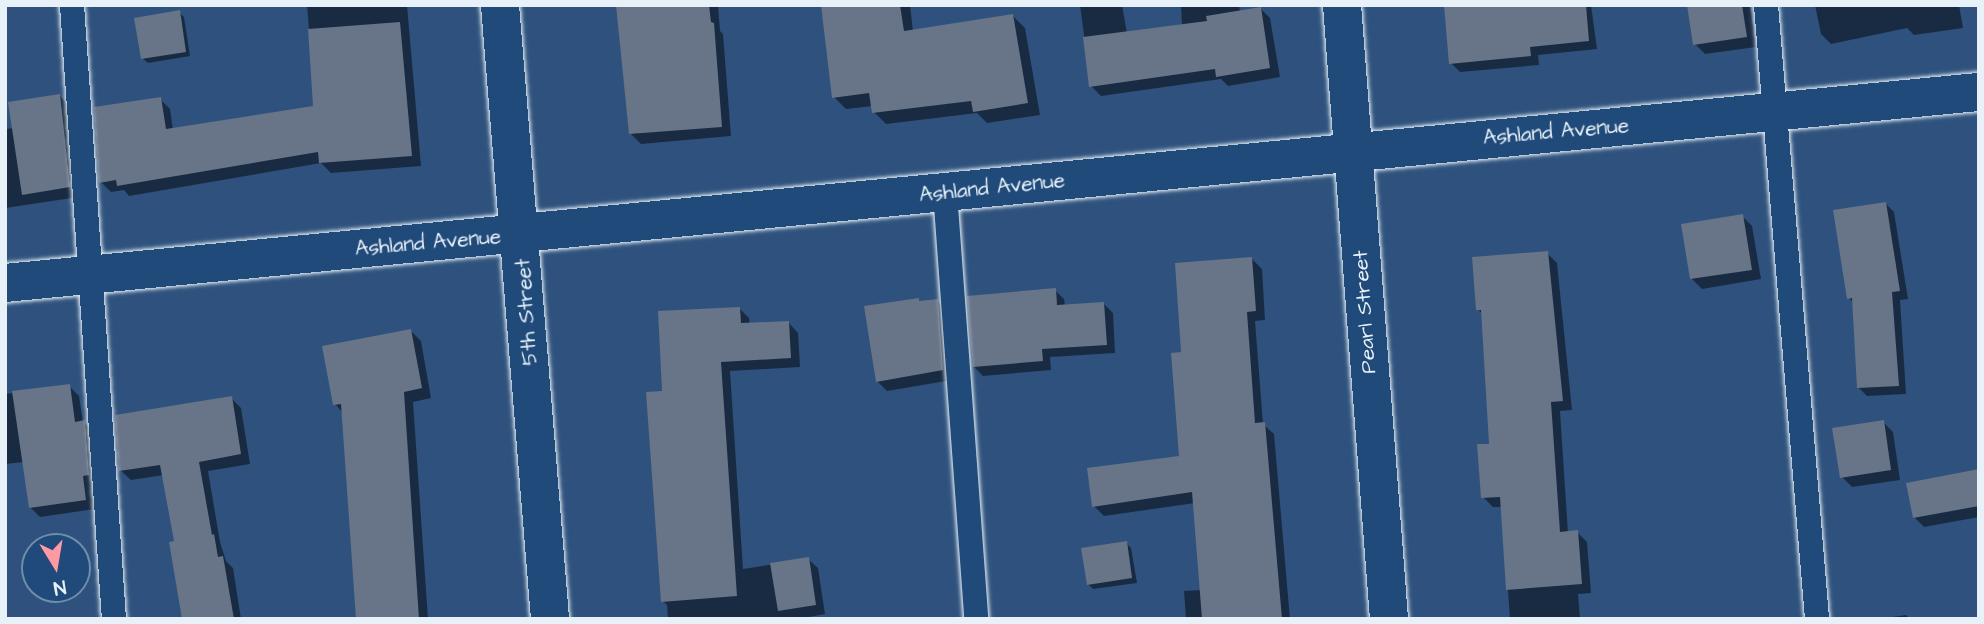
<!DOCTYPE html>
<html>
<head>
<meta charset="utf-8">
<style>
  body { margin:0 }
  #map { position:relative; width:1984px; height:624px; overflow:hidden; background:#2e527d; font-family:"Architects Daughter",sans-serif }
  div>[style] { position:absolute }
  [style*='--x'] { left:calc(var(--x)*1px); top:calc(var(--y)*1px); width:calc(var(--w)*1px); rotate:calc(var(--a)*1deg) }
  .shadow>* { inset:0; background:#0007 }
  .building>* { inset:0; background:#687487 }
  .roads { filter:drop-shadow(0 0 2px #e8f1f8) drop-shadow(0 0 2px #e8f1f8) }
  .lane>* { height:24px; margin:-12px; padding:0 12px; transform-origin:12px; border-radius:12px; background:#1f4a7a }
  .street>* { height:38px; margin:-19px; padding:0 19px; transform-origin:19px; border-radius:19px; background:#1f4a7a }
  .secondary>* { height:38px; margin:-19px; padding:0 19px; transform-origin:19px; border-radius:19px; background:#1f4a7a }
  span { translate:-50% -50%; white-space:nowrap; text-align:center; line-height:1.15; -webkit-text-stroke:5px #1f4a7a; paint-order:stroke }
  .street-label { font-size:21px; color:#e8f1f8 }
  .frame { position:absolute; inset:0; border:7px solid #e8f1f8; pointer-events:none }
  .north { position:absolute; left:21px; top:533px; width:70px; height:70px; box-sizing:border-box; background:#1f4a7a; border:2px solid #6f8dac; border-radius:50%; rotate:169deg; font-size:19px; font-weight:700; line-height:28px; text-align:center; color:#e8f1f8 }
  .north::after { content:''; display:block; margin:auto; width:24px; height:32px; background:#ff9aa2; clip-path:polygon(50% 0,100% 100%,50% 72%,0 100%) }
</style>
</head>
<body>
<div id="map">
  <div class="shadow">
    <i style="clip-path:polygon(307px 5px,407px 5px,421px 166px,331px 173px,321px 163px,129px 196px,124px 190px,111px 192px,101px 182px,160px 99px,170px 109px,173px 130px,315px 107px)"></i>
    <i style="clip-path:polygon(619px 5px,718px 5px,720px 31px,723px 34px,731px 136px,641px 144px,631px 134px)"></i>
    <i style="clip-path:polygon(822px 5px,910px 5px,913px 31px,1013px 16px,1025px 28px,1040px 115px,987px 123px,977px 113px,886px 124px,874px 112px,873px 106px,846px 109px,834px 97px)"></i>
    <i style="clip-path:polygon(1080px 5px,1122px 5px,1127px 33px,1182px 26px,1181px 5px,1239px 5px,1240px 12px,1260px 8px,1270px 18px,1280px 77px,1228px 86px,1221px 79px,1101px 96px,1091px 86px)"></i>
    <i style="clip-path:polygon(1465px 5px,1591px 5px,1597px 49px,1538px 55px,1539px 65px,1460px 72px,1451px 63px)"></i>
    <i style="clip-path:polygon(1689px 5px,1750px 5px,1756px 47px,1705px 54px,1695px 44px)"></i>
    <i style="clip-path:polygon(1815px 5px,1959px 5px,1963px 28px,1914px 35px,1907px 28px,1831px 44px,1821px 34px)"></i>
    <i style="clip-path:polygon(179px 12px,184px 17px,190px 56px,148px 63px,142px 58px)"></i>
    <i style="clip-path:polygon(60px 96px,70px 106px,79px 197px,5px 208px,5px 129px,14px 128px)"></i>
    <i style="clip-path:polygon(1886px 204px,1894px 212px,1908px 299px,1900px 300px,1906px 394px,1867px 396px,1859px 388px,1854px 303px,1849px 298px)"></i>
    <i style="clip-path:polygon(1742px 216px,1752px 226px,1761px 279px,1702px 289px,1692px 279px)"></i>
    <i style="clip-path:polygon(1547px 253px,1557px 263px,1572px 410px,1560px 411px,1568px 533px,1577px 532px,1587px 542px,1591px 593px,1578px 594px,1580px 619px,1510px 619px,1502px 507px,1493px 507px,1483px 497px,1491px 445px,1483px 315px,1478px 309px)"></i>
    <i style="clip-path:polygon(1252px 259px,1262px 269px,1265px 320px,1255px 321px,1263px 424px,1274px 434px,1290px 619px,1186px 619px,1184px 591px,1201px 590px,1195px 503px,1104px 516px,1094px 506px,1181px 457px,1183px 354px)"></i>
    <i style="clip-path:polygon(1055px 290px,1064px 299px,1065px 306px,1104px 304px,1113px 313px,1115px 353px,1050px 357px,1051px 370px,983px 376px,974px 367px)"></i>
    <i style="clip-path:polygon(918px 300px,921px 302px,937px 301px,947px 311px,952px 380px,887px 391px,877px 381px)"></i>
    <i style="clip-path:polygon(740px 309px,749px 318px,750px 325px,789px 323px,798px 333px,800px 367px,730px 371px,743px 569px,808px 559px,818px 568px,825px 614px,798px 619px,668px 619px,667px 605px,663px 601px,664px 392px)"></i>
    <i style="clip-path:polygon(411px 331px,421px 341px,431px 398px,413px 402px,428px 619px,357px 619px,343px 413px,335px 404px)"></i>
    <i style="clip-path:polygon(69px 386px,79px 396px,83px 422px,95px 432px,99px 485px,92px 486px,95px 509px,40px 517px,30px 507px,24px 462px,5px 464px,5px 394px)"></i>
    <i style="clip-path:polygon(231px 398px,241px 408px,250px 464px,208px 471px,220px 542px,226px 561px,233px 568px,241px 619px,183px 619px,176px 542px,164px 475px,131px 480px,120px 470px)"></i>
    <i style="clip-path:polygon(1883px 422px,1893px 432px,1900px 480px,1852px 487px,1842px 477px)"></i>
    <i style="clip-path:polygon(1979px 475px,1979px 517px,1924px 527px,1914px 517px)"></i>
    <i style="clip-path:polygon(1126px 543px,1131px 548px,1137px 583px,1093px 589px,1088px 584px)"></i>
    <i style="clip-path:polygon(1906px 615px,1910px 619px,1879px 619px)"></i>
  </div>
  <div class="building">
    <i style="clip-path:polygon(616px 5px,709px 5px,711px 22px,714px 23px,722px 127px,629px 134px)"></i>
    <i style="clip-path:polygon(821px 5px,900px 5px,904px 31px,1013px 14px,1028px 103px,973px 112px,971px 101px,872px 113px,869px 93px,832px 98px)"></i>
    <i style="clip-path:polygon(1444px 5px,1586px 5px,1589px 41px,1530px 47px,1531px 56px,1449px 64px)"></i>
    <i style="clip-path:polygon(1687px 5px,1742px 5px,1747px 37px,1693px 45px)"></i>
    <i style="clip-path:polygon(1261px 7px,1270px 68px,1216px 77px,1215px 69px,1089px 87px,1083px 37px,1207px 21px,1206px 16px)"></i>
    <i style="clip-path:polygon(180px 10px,186px 52px,141px 59px,134px 18px)"></i>
    <i style="clip-path:polygon(400px 22px,412px 156px,319px 163px,318px 152px,117px 186px,116px 180px,99px 183px,94px 107px,161px 97px,166px 129px,313px 106px,308px 29px)"></i>
    <i style="clip-path:polygon(60px 94px,70px 187px,22px 195px,8px 102px)"></i>
    <i style="clip-path:polygon(1886px 202px,1900px 291px,1892px 292px,1899px 386px,1857px 388px,1852px 298px,1847px 299px,1833px 210px)"></i>
    <i style="clip-path:polygon(1743px 214px,1752px 270px,1690px 279px,1681px 224px)"></i>
    <i style="clip-path:polygon(1548px 251px,1563px 401px,1551px 402px,1560px 532px,1578px 530px,1582px 584px,1506px 590px,1500px 497px,1481px 498px,1477px 444px,1489px 444px,1481px 310px,1476px 310px,1472px 257px)"></i>
    <i style="clip-path:polygon(1252px 257px,1256px 311px,1247px 312px,1255px 423px,1265px 422px,1282px 619px,1202px 619px,1192px 492px,1092px 507px,1087px 468px,1179px 456px,1171px 353px,1181px 352px,1175px 263px)"></i>
    <i style="clip-path:polygon(1056px 288px,1057px 305px,1104px 302px,1107px 345px,1042px 349px,1043px 361px,973px 367px,967px 296px)"></i>
    <i style="clip-path:polygon(919px 298px,919px 301px,938px 299px,943px 370px,876px 382px,864px 306px)"></i>
    <i style="clip-path:polygon(740px 307px,741px 323px,789px 321px,791px 358px,721px 362px,737px 596px,661px 602px,646px 392px,662px 391px,658px 311px)"></i>
    <i style="clip-path:polygon(411px 329px,422px 388px,404px 392px,419px 619px,356px 619px,341px 404px,333px 405px,322px 346px)"></i>
    <i style="clip-path:polygon(70px 384px,75px 422px,85px 420px,89px 475px,83px 476px,86px 500px,29px 508px,12px 391px)"></i>
    <i style="clip-path:polygon(232px 396px,241px 454px,199px 462px,212px 535px,214px 534px,218px 557px,223px 556px,234px 619px,182px 619px,169px 542px,174px 541px,160px 465px,119px 471px,115px 415px)"></i>
    <i style="clip-path:polygon(1884px 420px,1891px 470px,1840px 478px,1832px 428px)"></i>
    <i style="clip-path:polygon(1979px 469px,1979px 506px,1913px 518px,1906px 483px)"></i>
    <i style="clip-path:polygon(1127px 541px,1132px 578px,1087px 585px,1081px 548px)"></i>
    <i style="clip-path:polygon(809px 557px,816px 605px,778px 611px,770px 563px)"></i>
  </div>
  <div class="roads">
    <div class="lane">
      <i style="--x:72;--y:5;--w:615;--a:86.09"></i>
      <i style="--x:1766;--y:5;--w:616;--a:85.25"></i>
      <i style="--x:945;--y:192;--w:428;--a:85.8"></i>
    </div>
    <div class="street">
      <i style="--x:500;--y:5;--w:616;--a:85.34"></i>
      <i style="--x:1342;--y:5;--w:616;--a:85.62"></i>
    </div>
    <div class="secondary">
      <i style="--x:5;--y:283;--w:1983;--a:-5.53"></i>
    </div>
  </div>
  <div class="street-label">
    <span style="left:1556px;top:132px;rotate:-5deg">Ashland Avenue</span>
    <span style="left:992px;top:188px;rotate:-6deg">Ashland Avenue</span>
    <span style="left:428px;top:243px;rotate:-5deg">Ashland Avenue</span>
    <span style="left:527px;top:312px;rotate:-94deg">5th Street</span>
    <span style="left:1365px;top:312px;rotate:-94deg">Pearl Street</span>
  </div>
  <div class="frame"></div>
  <div class="north">N</div>
</div>
</body>
</html>
